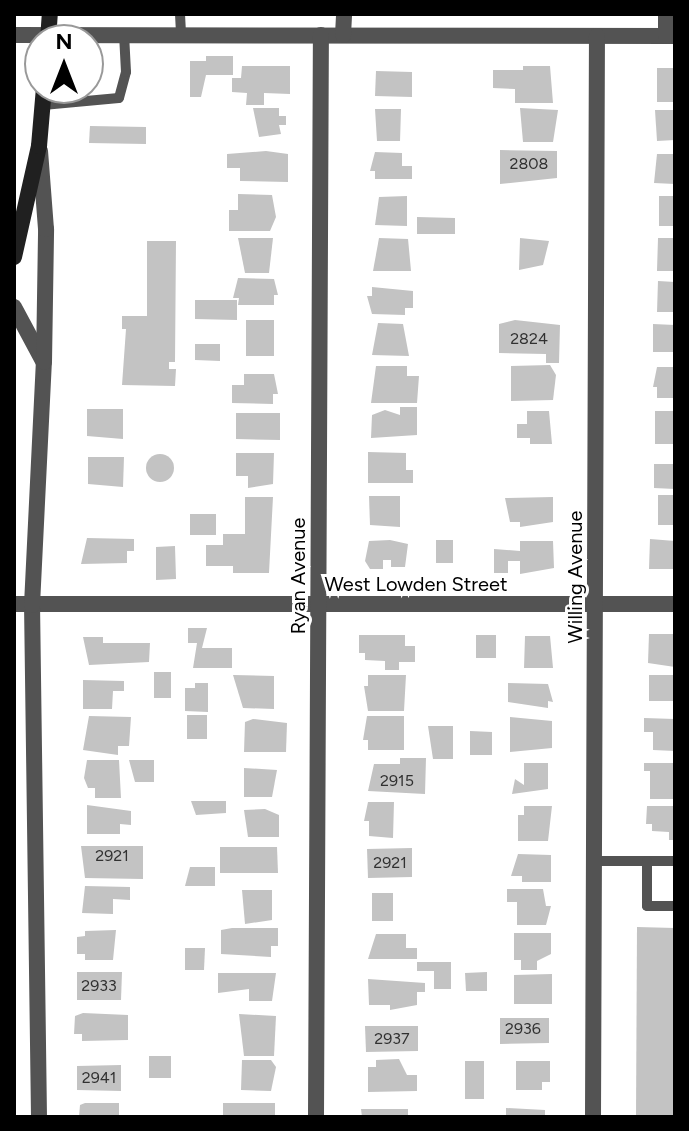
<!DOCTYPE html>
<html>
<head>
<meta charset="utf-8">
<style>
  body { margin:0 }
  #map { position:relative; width:689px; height:1131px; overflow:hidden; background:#fff; font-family:Figtree,sans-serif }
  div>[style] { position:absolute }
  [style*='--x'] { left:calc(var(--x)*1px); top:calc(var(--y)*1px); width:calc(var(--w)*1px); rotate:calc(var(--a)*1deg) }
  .building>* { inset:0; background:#c3c3c3 }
  .round { border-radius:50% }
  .service>* { height:10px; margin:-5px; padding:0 5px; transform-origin:5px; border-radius:5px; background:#535353 }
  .minor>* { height:16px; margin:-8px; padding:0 8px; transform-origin:8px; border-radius:8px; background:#535353 }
  .secondary>* { height:16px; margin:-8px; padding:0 8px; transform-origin:8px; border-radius:8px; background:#202020 }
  span { translate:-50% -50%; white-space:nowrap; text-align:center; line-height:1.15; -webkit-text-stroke:6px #fff; paint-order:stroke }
  .number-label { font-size:16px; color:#313131 }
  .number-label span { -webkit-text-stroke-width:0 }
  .street-label { font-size:20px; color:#000 }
  .frame { position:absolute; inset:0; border:16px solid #000; pointer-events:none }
  .north { position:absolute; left:24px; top:24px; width:80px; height:80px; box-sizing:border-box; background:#fff; border:2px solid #999; border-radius:50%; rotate:0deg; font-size:22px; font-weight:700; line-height:32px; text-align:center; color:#000 }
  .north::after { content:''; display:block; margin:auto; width:28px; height:36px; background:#000; clip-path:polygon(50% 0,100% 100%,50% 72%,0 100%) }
</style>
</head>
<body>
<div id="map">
  <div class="building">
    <i style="clip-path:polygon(206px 56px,233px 56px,233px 75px,206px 75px,201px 97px,190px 97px,190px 61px,206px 61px)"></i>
    <i style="clip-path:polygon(242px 66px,290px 66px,290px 94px,264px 93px,264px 105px,246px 105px,247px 93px,232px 92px,232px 78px,241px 78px)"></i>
    <i style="clip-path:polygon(523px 66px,550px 66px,553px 103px,515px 103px,515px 89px,493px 88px,493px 70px,523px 70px)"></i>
    <i style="clip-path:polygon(657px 68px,675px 68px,675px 102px,657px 102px)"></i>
    <i style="clip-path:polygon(376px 71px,412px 72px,412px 97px,375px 96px)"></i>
    <i style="clip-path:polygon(253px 108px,279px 108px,279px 116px,286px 116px,286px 125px,279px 125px,281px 134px,259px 137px)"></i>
    <i style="clip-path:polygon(520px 108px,558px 110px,553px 142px,523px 142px)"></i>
    <i style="clip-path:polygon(375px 109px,401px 109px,400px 141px,377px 141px)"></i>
    <i style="clip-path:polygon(655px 110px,675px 110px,675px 140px,657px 141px)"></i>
    <i style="clip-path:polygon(90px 126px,146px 127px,146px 144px,89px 143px)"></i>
    <i style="clip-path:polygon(500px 150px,557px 151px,557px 178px,500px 184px)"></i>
    <i style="clip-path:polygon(266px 151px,288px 154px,288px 182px,240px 181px,240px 168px,227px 168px,227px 154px)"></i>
    <i style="clip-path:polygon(375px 152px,402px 153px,402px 166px,412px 166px,412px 179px,375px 179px,375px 171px,370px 171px)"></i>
    <i style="clip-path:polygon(657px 154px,675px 154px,675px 184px,654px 183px)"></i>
    <i style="clip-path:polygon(238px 194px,272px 195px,276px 217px,270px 231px,229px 231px,229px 210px,238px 210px)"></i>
    <i style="clip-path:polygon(407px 196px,407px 226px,375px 225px,379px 197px)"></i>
    <i style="clip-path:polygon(659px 196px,675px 196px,675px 226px,659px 226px)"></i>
    <i style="clip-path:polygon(417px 217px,455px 218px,455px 234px,417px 234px)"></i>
    <i style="clip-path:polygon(238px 238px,273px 238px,269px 273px,245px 273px)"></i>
    <i style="clip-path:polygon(379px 238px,408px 239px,411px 271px,373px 271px)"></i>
    <i style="clip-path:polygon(520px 238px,549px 241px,543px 265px,519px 270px)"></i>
    <i style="clip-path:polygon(658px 238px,675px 238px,675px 271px,657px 271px)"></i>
    <i style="clip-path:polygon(147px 241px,176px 241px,175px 362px,169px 362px,169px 369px,176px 369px,175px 386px,122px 385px,126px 329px,122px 329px,122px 316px,147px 316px)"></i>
    <i style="clip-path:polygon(238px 278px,274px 279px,278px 295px,274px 295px,274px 305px,238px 305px,239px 298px,233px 298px)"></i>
    <i style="clip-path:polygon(658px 281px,675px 282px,675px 312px,657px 312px)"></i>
    <i style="clip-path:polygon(372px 287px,413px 291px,413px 308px,405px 308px,405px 315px,372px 314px,367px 296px,372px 296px)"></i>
    <i style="clip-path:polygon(195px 300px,237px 300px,237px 320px,195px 319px)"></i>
    <i style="clip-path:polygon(246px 320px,274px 320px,274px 356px,246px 356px)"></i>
    <i style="clip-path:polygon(515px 320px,560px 325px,559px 363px,546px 363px,546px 354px,499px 353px,499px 324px)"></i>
    <i style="clip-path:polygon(378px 323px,403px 324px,409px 356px,372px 355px)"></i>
    <i style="clip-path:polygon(653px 324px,675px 325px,675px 352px,653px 352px)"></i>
    <i style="clip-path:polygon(195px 344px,220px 344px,220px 361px,195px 360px)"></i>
    <i style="clip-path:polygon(550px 365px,556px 375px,553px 400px,511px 401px,511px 366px)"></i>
    <i style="clip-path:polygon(376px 366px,407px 366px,407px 376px,419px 376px,417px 403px,371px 403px)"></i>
    <i style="clip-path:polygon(657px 367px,675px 367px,675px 398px,657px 398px,657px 387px,653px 387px)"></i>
    <i style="clip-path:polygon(244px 374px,274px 374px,278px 394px,273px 394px,273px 404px,232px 403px,232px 385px,244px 385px)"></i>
    <i style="clip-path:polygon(400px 407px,417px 407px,417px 435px,371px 438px,372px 415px,385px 410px,400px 415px)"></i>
    <i style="clip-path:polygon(87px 409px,123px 409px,123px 439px,87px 436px)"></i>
    <i style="clip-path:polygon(527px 411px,549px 411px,552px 444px,530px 444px,530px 438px,517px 438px,517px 424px,527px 424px)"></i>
    <i style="clip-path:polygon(655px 411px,675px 411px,675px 444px,655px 444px)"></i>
    <i style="clip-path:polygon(236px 413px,280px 413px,280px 440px,236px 439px)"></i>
    <i style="clip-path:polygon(368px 452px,406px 453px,406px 470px,413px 470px,413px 483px,368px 483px)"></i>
    <i style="clip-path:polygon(236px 453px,274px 453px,273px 484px,248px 488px,248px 476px,236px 476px)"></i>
    <i class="round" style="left:146px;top:454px;width:28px;height:28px"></i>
    <i style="clip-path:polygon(88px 457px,124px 457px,123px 487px,88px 484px)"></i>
    <i style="clip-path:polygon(654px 464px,675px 464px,675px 489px,654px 488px)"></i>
    <i style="clip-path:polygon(658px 495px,675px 495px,675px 525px,658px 525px)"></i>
    <i style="clip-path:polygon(369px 496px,400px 496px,400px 527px,370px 525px)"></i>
    <i style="clip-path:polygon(245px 497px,273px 497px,269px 573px,233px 573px,233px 566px,206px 566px,206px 545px,223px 545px,223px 534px,245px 534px)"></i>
    <i style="clip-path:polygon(553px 497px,553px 522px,520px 527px,520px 522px,510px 522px,505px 498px)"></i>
    <i style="clip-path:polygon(190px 514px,216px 514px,216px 535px,190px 535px)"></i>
    <i style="clip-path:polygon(87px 538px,134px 539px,134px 551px,127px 551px,127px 563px,81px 564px)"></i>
    <i style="clip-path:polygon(650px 539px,675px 541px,675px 569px,649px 569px)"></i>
    <i style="clip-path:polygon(390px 540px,408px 544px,405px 567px,391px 567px,391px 560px,383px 560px,383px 569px,370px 569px,365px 561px,369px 541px)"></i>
    <i style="clip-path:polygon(436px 540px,453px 540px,453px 563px,436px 563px)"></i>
    <i style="clip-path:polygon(520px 541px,553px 541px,554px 568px,520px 574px,520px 561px,508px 561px,508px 573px,494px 573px,494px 549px,520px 551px)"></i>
    <i style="clip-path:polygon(175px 546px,176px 579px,156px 580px,156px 547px)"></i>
    <i style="clip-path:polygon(188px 628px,207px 628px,202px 648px,232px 648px,232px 668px,193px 668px,197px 643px,188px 643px)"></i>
    <i style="clip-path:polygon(649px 634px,675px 634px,675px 667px,648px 663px)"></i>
    <i style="clip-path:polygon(359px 635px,405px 635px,405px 646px,415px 646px,415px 662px,399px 662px,399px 670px,385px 670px,385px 661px,365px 660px,365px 653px,359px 653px)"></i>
    <i style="clip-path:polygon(476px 635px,496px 635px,496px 658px,476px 658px)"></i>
    <i style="clip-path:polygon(525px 636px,550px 636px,553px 668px,524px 668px)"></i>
    <i style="clip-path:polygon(83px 637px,103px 637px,103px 643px,150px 643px,149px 662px,89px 665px)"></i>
    <i style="clip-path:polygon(154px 672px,171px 672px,171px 698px,154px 698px)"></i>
    <i style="clip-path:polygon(233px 675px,274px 676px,274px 709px,243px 708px)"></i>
    <i style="clip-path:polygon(368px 675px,406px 675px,404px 711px,368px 711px,364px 686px,368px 686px)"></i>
    <i style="clip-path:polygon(649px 675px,675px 675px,675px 701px,649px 701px)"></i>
    <i style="clip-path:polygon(83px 680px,124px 681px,124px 691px,113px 691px,112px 709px,83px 709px)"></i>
    <i style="clip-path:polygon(195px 683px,208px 683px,208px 712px,185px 711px,185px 688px,195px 688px)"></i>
    <i style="clip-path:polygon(508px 683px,548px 684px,553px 702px,548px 701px,548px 708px,508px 702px)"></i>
    <i style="clip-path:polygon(187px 715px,207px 715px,207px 739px,187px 739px)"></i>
    <i style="clip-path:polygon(89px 716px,131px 717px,129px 746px,118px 746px,118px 755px,83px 750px)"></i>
    <i style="clip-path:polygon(367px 716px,404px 716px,404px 750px,368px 750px,368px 740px,363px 740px)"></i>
    <i style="clip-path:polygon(510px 717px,552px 721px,552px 748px,510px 752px)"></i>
    <i style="clip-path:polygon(644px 718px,675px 719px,675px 751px,653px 750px,653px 732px,644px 732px)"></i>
    <i style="clip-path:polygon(253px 719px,287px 723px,286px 752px,244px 752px,245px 722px)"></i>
    <i style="clip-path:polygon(428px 726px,453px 726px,453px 759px,433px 759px)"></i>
    <i style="clip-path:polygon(470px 731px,492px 732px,492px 755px,470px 755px)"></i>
    <i style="clip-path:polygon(400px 758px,426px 758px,425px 794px,368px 791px,374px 764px,400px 764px)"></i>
    <i style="clip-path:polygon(87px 760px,119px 760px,121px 798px,95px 798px,95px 788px,88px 788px,84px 778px)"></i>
    <i style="clip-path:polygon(129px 760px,154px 760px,154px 782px,135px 782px)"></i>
    <i style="clip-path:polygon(524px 763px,548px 763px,548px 789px,512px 794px,515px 779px,524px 785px)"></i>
    <i style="clip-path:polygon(644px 763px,675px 763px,674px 799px,650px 799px,650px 771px,644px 771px)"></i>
    <i style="clip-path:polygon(244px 768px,277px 770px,272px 797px,244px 797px)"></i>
    <i style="clip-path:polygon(191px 801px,226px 801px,226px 813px,196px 815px)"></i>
    <i style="clip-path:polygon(368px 802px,394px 802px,393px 838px,369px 836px,369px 821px,364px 821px)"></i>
    <i style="clip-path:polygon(87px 805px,131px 811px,131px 825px,120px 824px,120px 834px,87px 834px)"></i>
    <i style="clip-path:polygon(524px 806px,552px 806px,548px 841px,518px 841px,518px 815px,524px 815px)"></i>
    <i style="clip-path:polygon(647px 806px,675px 806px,675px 840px,669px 840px,669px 832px,652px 831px,652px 824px,646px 824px)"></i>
    <i style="clip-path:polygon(265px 809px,279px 815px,279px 837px,248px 837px,244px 810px)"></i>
    <i style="clip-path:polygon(81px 846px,143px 846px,143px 879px,85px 878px)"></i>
    <i style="clip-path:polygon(220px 847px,277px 847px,278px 873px,220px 873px)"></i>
    <i style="clip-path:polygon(412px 848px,412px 877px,368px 878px,367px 849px)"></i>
    <i style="clip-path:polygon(518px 854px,551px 855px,551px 882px,522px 882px,522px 876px,511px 876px)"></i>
    <i style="clip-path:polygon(190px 867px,215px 867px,215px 886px,185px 886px)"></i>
    <i style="clip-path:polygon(85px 886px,130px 887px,130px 900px,113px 899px,113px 914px,82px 913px)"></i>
    <i style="clip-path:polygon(507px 889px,543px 889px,546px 906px,551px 906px,546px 925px,517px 925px,517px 902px,507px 902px)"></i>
    <i style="clip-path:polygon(242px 890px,272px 890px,272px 920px,245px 924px)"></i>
    <i style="clip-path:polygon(372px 893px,393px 893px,393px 921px,372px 921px)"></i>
    <i style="clip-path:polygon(637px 927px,675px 928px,675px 1117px,636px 1117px)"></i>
    <i style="clip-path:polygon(232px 928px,278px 928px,278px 946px,271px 946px,271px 957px,221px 954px,221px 930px)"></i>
    <i style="clip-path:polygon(116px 930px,113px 960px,85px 960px,85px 954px,77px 954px,77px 937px,85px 936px,85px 931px)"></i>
    <i style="clip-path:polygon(514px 933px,551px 933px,551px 954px,537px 961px,537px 970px,521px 970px,521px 960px,514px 960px)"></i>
    <i style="clip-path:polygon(376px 934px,406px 934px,406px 948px,417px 948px,417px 959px,368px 959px)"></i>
    <i style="clip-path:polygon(185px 948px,205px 948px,204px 970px,185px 970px)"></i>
    <i style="clip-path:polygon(417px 962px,451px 962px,451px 989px,434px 989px,434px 971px,417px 971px)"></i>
    <i style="clip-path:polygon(77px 972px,122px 972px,121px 1000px,77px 1000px)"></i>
    <i style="clip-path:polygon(487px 972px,487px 991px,466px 991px,465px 973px)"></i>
    <i style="clip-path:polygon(218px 973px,276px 973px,272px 1001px,249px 1001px,249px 989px,218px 993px)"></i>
    <i style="clip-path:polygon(552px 974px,552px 1004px,514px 1004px,514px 975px)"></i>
    <i style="clip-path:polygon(368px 979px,425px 983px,425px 992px,417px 992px,417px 1005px,390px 1010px,390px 1005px,369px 1005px)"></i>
    <i style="clip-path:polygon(83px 1013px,128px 1015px,128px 1040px,82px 1041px,82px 1034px,74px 1034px,75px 1016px)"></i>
    <i style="clip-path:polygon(239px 1014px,276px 1016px,274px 1056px,244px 1056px)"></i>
    <i style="clip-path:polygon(500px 1018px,549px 1018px,549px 1043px,500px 1044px)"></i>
    <i style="clip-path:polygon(365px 1026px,418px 1026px,418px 1051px,366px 1052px)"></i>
    <i style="clip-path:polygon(149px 1056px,171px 1056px,171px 1078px,149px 1078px)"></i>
    <i style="clip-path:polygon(399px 1059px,407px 1075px,417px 1075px,417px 1091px,368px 1092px,368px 1067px,376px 1067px,376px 1060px)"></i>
    <i style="clip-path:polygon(242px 1060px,271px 1060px,276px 1067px,271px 1091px,241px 1090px)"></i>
    <i style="clip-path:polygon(465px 1061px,484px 1061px,484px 1099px,465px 1099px)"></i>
    <i style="clip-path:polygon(516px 1061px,550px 1061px,550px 1082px,542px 1082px,542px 1090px,516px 1090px)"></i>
    <i style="clip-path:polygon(121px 1065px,121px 1091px,77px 1090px,77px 1066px)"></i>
    <i style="clip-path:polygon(85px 1103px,119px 1103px,119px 1117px,79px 1117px,80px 1105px)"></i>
    <i style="clip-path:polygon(223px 1103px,275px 1103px,275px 1117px,223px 1117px)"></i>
    <i style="clip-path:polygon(506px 1108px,545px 1110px,545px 1117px,506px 1117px)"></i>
    <i style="clip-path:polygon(361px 1109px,408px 1109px,408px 1117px,362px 1117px)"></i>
  </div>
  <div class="service">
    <i style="--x:180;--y:14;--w:20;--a:87"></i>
    <i style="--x:43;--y:105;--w:76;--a:-5.3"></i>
    <i style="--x:119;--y:98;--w:27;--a:-75"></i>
    <i style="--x:126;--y:72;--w:38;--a:-93"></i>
    <i style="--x:594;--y:861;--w:81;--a:0"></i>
    <i style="--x:647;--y:861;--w:45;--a:90"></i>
    <i style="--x:647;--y:906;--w:28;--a:0"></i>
  </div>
  <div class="minor">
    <i style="--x:14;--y:35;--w:661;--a:0.09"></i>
    <i style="--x:343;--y:35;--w:21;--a:-87"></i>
    <i style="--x:666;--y:36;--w:22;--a:-90"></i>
    <i style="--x:14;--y:307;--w:61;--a:61.8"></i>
    <i style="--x:14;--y:604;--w:661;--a:0"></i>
    <i style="--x:39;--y:1117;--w:512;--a:-90.78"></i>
    <i style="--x:32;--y:605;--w:243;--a:-87.2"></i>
    <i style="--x:44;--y:362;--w:133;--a:-89.1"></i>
    <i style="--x:46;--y:229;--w:78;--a:-94.4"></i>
    <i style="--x:316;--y:1117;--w:1082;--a:-89.74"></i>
    <i style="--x:593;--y:1117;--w:1081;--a:-89.79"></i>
  </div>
  <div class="secondary">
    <i style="--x:48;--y:40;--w:26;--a:-86"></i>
    <i style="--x:14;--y:257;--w:114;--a:-77.3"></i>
    <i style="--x:39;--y:146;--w:58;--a:-85.1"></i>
  </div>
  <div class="number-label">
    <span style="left:529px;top:164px">2808</span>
    <span style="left:529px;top:339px">2824</span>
    <span style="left:397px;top:781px">2915</span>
    <span style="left:112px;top:856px">2921</span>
    <span style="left:390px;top:863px">2921</span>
    <span style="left:99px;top:986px">2933</span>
    <span style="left:523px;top:1029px">2936</span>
    <span style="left:392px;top:1039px">2937</span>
    <span style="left:99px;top:1078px">2941</span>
  </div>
  <div class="street-label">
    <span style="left:298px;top:576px;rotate:-90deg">Ryan Avenue</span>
    <span style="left:575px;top:577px;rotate:-90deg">Willing Avenue</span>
    <span style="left:416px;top:584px">West Lowden Street</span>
  </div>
  <div class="frame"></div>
  <div class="north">N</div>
</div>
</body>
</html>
